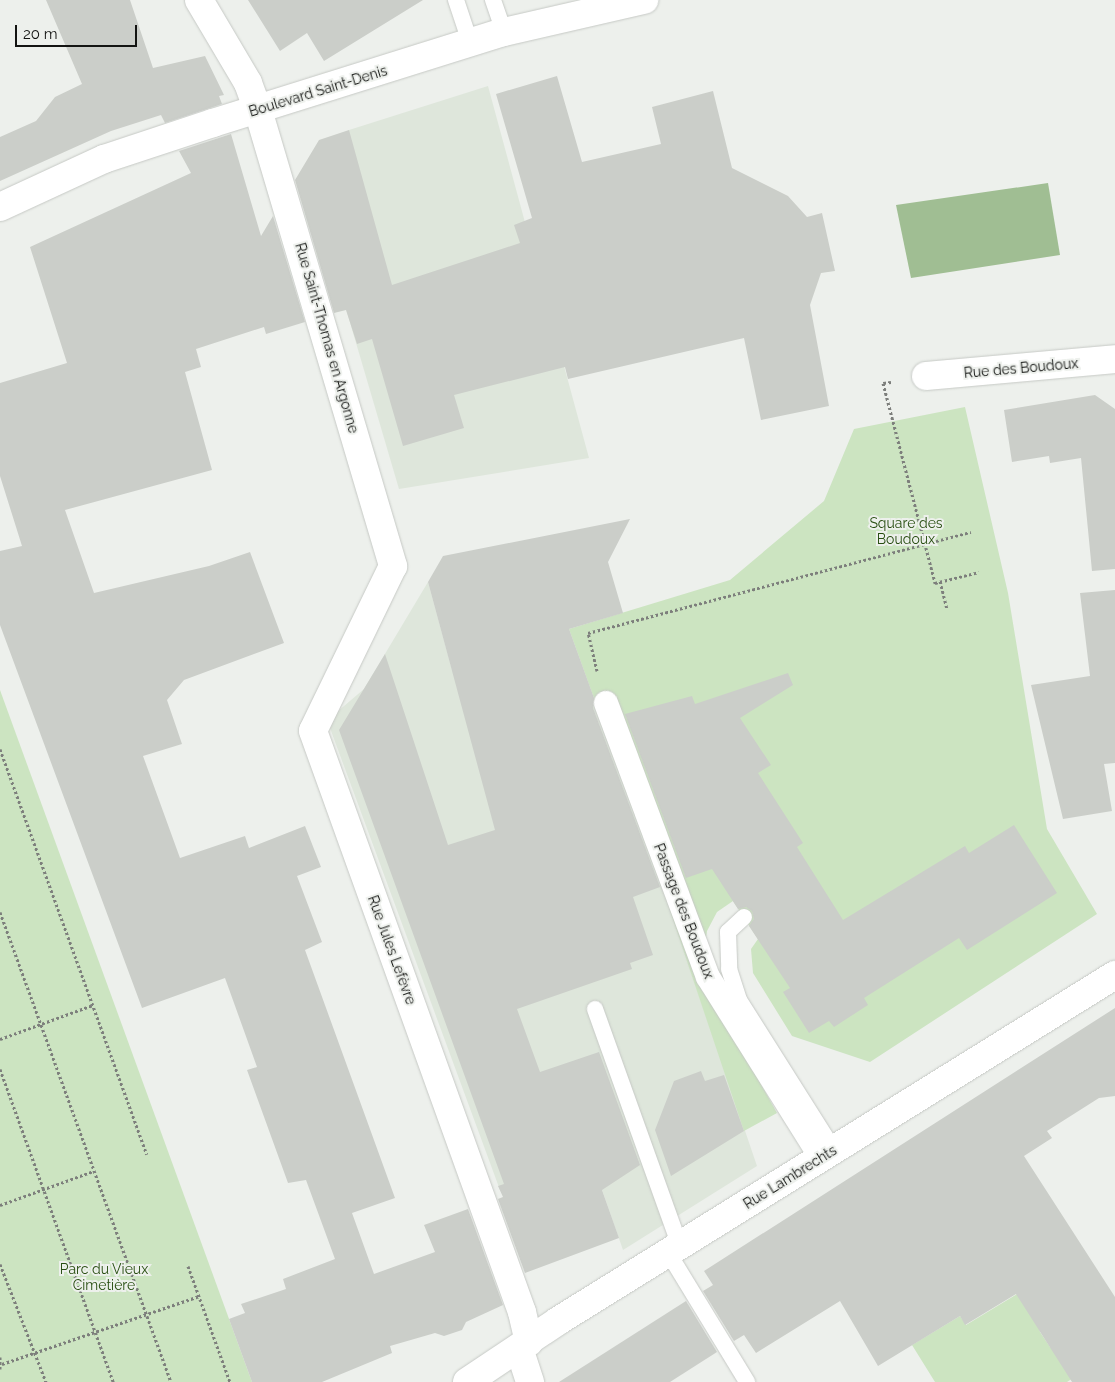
<!DOCTYPE html>
<html>
<head>
<meta charset="utf-8">
<style>
  body { margin:0 }
  #map { position:relative; width:1115px; height:1382px; overflow:hidden; background:#edf0ec; font-family:Raleway,sans-serif }
  div>[style] { position:absolute }
  [style*='--x'] { left:calc(var(--x)*1px); top:calc(var(--y)*1px); width:calc(var(--w)*1px); rotate:calc(var(--a)*1deg) }
  .built>* { inset:0; background:#dee6db }
  .green>* { inset:0; background:#cce4c1 }
  .water>* { inset:0; background:#a0be93 }
  .building>* { inset:0; background:#cbcec9 }
  .path>* { height:3px; margin-top:-1.5px; transform-origin:0; background:repeating-linear-gradient(90deg,#7d7f7c 0 2.5px,transparent 0 5px) }
  .roads { filter:drop-shadow(0 0 1px #c6c9c5) drop-shadow(0 0 1px #c6c9c5) }
  .service>* { height:16px; margin:-8px; padding:0 8px; transform-origin:8px; border-radius:8px; background:#fff }
  .pedestrian>* { height:24px; margin:-12px; padding:0 12px; transform-origin:12px; border-radius:12px; background:#fff }
  .minor>* { height:28px; margin:-14px; padding:0 14px; transform-origin:14px; border-radius:14px; background:#fff }
  .secondary>* { height:28px; margin:-14px; padding:0 14px; transform-origin:14px; border-radius:14px; background:#fff }
  span { translate:-50% -50%; white-space:nowrap; text-align:center; line-height:1.15; -webkit-text-stroke:4px #edf0ec; paint-order:stroke }
  .street-label { font-size:14px; color:#131412 }
  .park-label { font-size:14px; color:#284e11 }
  .scale { position:absolute; left:15px; top:25px; width:122px; height:22px; box-sizing:border-box; border:2px solid #131412; border-top:0; padding-left:6px; font-size:15px; line-height:18px; white-space:nowrap; color:#131412; -webkit-text-stroke:4px #edf0ec; paint-order:stroke }
</style>
</head>
<body>
<div id="map">
  <div class="built">
    <i style="clip-path:polygon(488px 86px,589px 458px,399px 489px,304px 166px,349px 130px)"></i>
    <i style="clip-path:polygon(428px 582px,452px 670px,569px 629px,662px 887px,757px 1166px,623px 1250px,600px 1184px,500px 1190px,330px 728px,337px 712px,364px 689px)"></i>
  </div>
  <div class="green">
    <i style="clip-path:polygon(965px 407px,1008px 593px,1047px 829px,1097px 914px,870px 1062px,792px 1036px,753px 973px,751px 949px,758px 939px,733px 901px,717px 912px,707px 931px,704px 951px,717px 1005px,777px 1113px,744px 1131px,662px 887px,569px 629px,730px 580px,824px 501px,854px 429px)"></i>
    <i style="clip-path:polygon(0 690px,252px 1382px,0 1382px)"></i>
    <i style="clip-path:polygon(1032px 1285px,1040px 1332px,1050px 1347px,1085px 1370px,1067px 1382px,935px 1382px,912px 1345px,960px 1316px,966px 1325px)"></i>
  </div>
  <div class="water">
    <i style="clip-path:polygon(1048px 183px,1060px 255px,911px 278px,896px 205px)"></i>
  </div>
  <div class="building">
    <i style="clip-path:polygon(46px 0,130px 0,153px 68px,205px 56px,224px 95px,219px 96px,222px 104px,165px 123px,161px 115px,111px 131px,0 181px,0 137px,36px 121px,55px 97px,82px 84px)"></i>
    <i style="clip-path:polygon(248px 0,423px 0,324px 61px,307px 33px,280px 51px)"></i>
    <i style="clip-path:polygon(557px 76px,582px 162px,661px 144px,652px 107px,713px 91px,732px 168px,788px 196px,807px 217px,822px 213px,835px 271px,821px 273px,810px 305px,829px 406px,761px 420px,744px 338px,568px 379px,565px 367px,454px 395px,464px 428px,403px 446px,372px 339px,357px 344px,346px 310px,334px 313px,295px 180px,319px 140px,349px 130px,392px 285px,520px 243px,514px 225px,532px 218px,496px 94px)"></i>
    <i style="clip-path:polygon(231px 134px,261px 236px,273px 216px,305px 322px,266px 334px,264px 327px,196px 349px,201px 367px,185px 372px,212px 470px,65px 510px,94px 593px,209px 566px,250px 552px,284px 643px,184px 680px,167px 700px,182px 744px,143px 756px,180px 858px,245px 836px,249px 848px,305px 826px,321px 867px,297px 876px,322px 942px,305px 950px,395px 1198px,352px 1213px,374px 1274px,435px 1252px,424px 1225px,468px 1209px,503px 1305px,466px 1322px,462px 1330px,444px 1336px,435px 1333px,390px 1346px,392px 1353px,322px 1382px,252px 1382px,229px 1319px,245px 1313px,241px 1304px,286px 1289px,283px 1279px,335px 1259px,306px 1180px,288px 1183px,247px 1070px,257px 1067px,225px 978px,142px 1008px,0 625px,0 551px,22px 546px,0 476px,0 383px,67px 363px,30px 247px,191px 173px,179px 151px)"></i>
    <i style="clip-path:polygon(1095px 395px,1115px 409px,1115px 569px,1092px 571px,1081px 458px,1050px 463px,1049px 456px,1012px 462px,1004px 410px)"></i>
    <i style="clip-path:polygon(630px 519px,608px 562px,623px 613px,569px 629px,594px 698px,593px 708px,660px 887px,633px 897px,653px 955px,630px 963px,632px 969px,517px 1009px,540px 1072px,599px 1052px,640px 1165px,602px 1190px,619px 1238px,525px 1273px,498px 1199px,503px 1197px,498px 1186px,504px 1184px,339px 730px,385px 654px,448px 845px,495px 830px,428px 582px,443px 556px)"></i>
    <i style="clip-path:polygon(1115px 590px,1115px 763px,1104px 764px,1112px 811px,1063px 819px,1031px 685px,1090px 676px,1080px 593px)"></i>
    <i style="clip-path:polygon(788px 673px,793px 685px,740px 718px,771px 765px,758px 773px,803px 843px,797px 847px,843px 920px,965px 846px,969px 853px,1014px 825px,1057px 893px,967px 950px,959px 938px,864px 998px,868px 1005px,834px 1027px,829px 1021px,809px 1033px,783px 992px,790px 988px,749px 926px,754px 919px,752px 911px,746px 907px,738px 909px,712px 869px,686px 878px,625px 714px,692px 696px,695px 704px)"></i>
    <i style="clip-path:polygon(1115px 1008px,1115px 1096px,1099px 1098px,1047px 1131px,1052px 1138px,1024px 1156px,1115px 1297px,1115px 1382px,1072px 1382px,1016px 1294px,965px 1325px,960px 1316px,878px 1366px,840px 1301px,756px 1353px,744px 1335px,734px 1341px,703px 1291px,713px 1285px,704px 1271px)"></i>
    <i style="clip-path:polygon(701px 1071px,705px 1081px,724px 1075px,744px 1131px,671px 1176px,655px 1130px,674px 1081px)"></i>
    <i style="clip-path:polygon(686px 1301px,717px 1352px,670px 1382px,559px 1382px)"></i>
  </div>
  <div class="path">
    <i style="--x:891;--y:382;--w:8;--a:173"></i>
    <i style="--x:883;--y:383;--w:207;--a:75.4"></i>
    <i style="--x:935;--y:583;--w:45;--a:-14"></i>
    <i style="--x:940;--y:581;--w:29;--a:76"></i>
    <i style="--x:597;--y:671;--w:39;--a:-103"></i>
    <i style="--x:588;--y:633;--w:396;--a:-14.8"></i>
    <i style="--x:0;--y:749;--w:431;--a:70.1"></i>
    <i style="--x:0;--y:912;--w:500;--a:70.01"></i>
    <i style="--x:0;--y:1039;--w:99;--a:-20.1"></i>
    <i style="--x:0;--y:1069;--w:333;--a:70.1"></i>
    <i style="--x:0;--y:1205;--w:100;--a:-19.9"></i>
    <i style="--x:0;--y:1264;--w:127;--a:68.7"></i>
    <i style="--x:188;--y:1266;--w:123;--a:70.1"></i>
    <i style="--x:0;--y:1357;--w:12;--a:90"></i>
    <i style="--x:2;--y:1364;--w:208;--a:-19"></i>
  </div>
  <div class="roads">
    <div class="service">
      <i style="--x:456;--y:0;--w:44;--a:71.6"></i>
      <i style="--x:493;--y:0;--w:34;--a:71"></i>
      <i style="--x:744;--y:917;--w:22;--a:137"></i>
      <i style="--x:728;--y:932;--w:37;--a:88"></i>
      <i style="--x:729;--y:969;--w:33;--a:72"></i>
      <i style="--x:739;--y:1000;--w:178;--a:57.7"></i>
      <i style="--x:595;--y:1009;--w:252;--a:70.3"></i>
      <i style="--x:669;--y:1254;--w:150;--a:58.6"></i>
    </div>
    <div class="pedestrian">
      <i style="--x:606;--y:703;--w:292;--a:69.6"></i>
      <i style="--x:708;--y:977;--w:213;--a:57.9"></i>
    </div>
    <div class="minor">
      <i style="--x:199;--y:0;--w:96;--a:59.4"></i>
      <i style="--x:248;--y:83;--w:29;--a:70"></i>
      <i style="--x:258;--y:110;--w:476;--a:73.5"></i>
      <i style="--x:393;--y:566;--w:183;--a:115.9"></i>
      <i style="--x:313;--y:731;--w:617;--a:70.22"></i>
      <i style="--x:522;--y:1312;--w:31;--a:77"></i>
      <i style="--x:926;--y:376;--w:190;--a:-5.1"></i>
      <i style="--x:519;--y:1348;--w:36;--a:72"></i>
      <i style="--x:467;--y:1382;--w:110;--a:-33.8"></i>
      <i style="--x:558;--y:1321;--w:656;--a:-31.85"></i>
    </div>
    <div class="secondary">
      <i style="--x:0;--y:207;--w:115;--a:-24.8"></i>
      <i style="--x:104;--y:159;--w:115;--a:-18.3"></i>
      <i style="--x:213;--y:123;--w:305;--a:-17.4"></i>
      <i style="--x:504;--y:32;--w:144;--a:-12.9"></i>
    </div>
  </div>
  <div class="street-label">
    <span style="left:318px;top:91px;rotate:-17deg">Boulevard Saint-Denis</span>
    <span style="left:327px;top:338px;rotate:74deg">Rue Saint-Thomas en Argonne</span>
    <span style="left:1021px;top:368px;rotate:-5deg">Rue des Boudoux</span>
    <span style="left:684px;top:911px;rotate:69deg">Passage des Boudoux</span>
    <span style="left:392px;top:950px;rotate:70deg">Rue Jules Lefèvre</span>
    <span style="left:790px;top:1177px;rotate:-32deg">Rue Lambrechts</span>
  </div>
  <div class="park-label">
    <span style="left:906px;top:531px">Square des<br>Boudoux</span>
    <span style="left:104px;top:1277px">Parc du Vieux<br>Cimetière</span>
  </div>
  <div class="scale">20 m</div>
</div>
</body>
</html>
